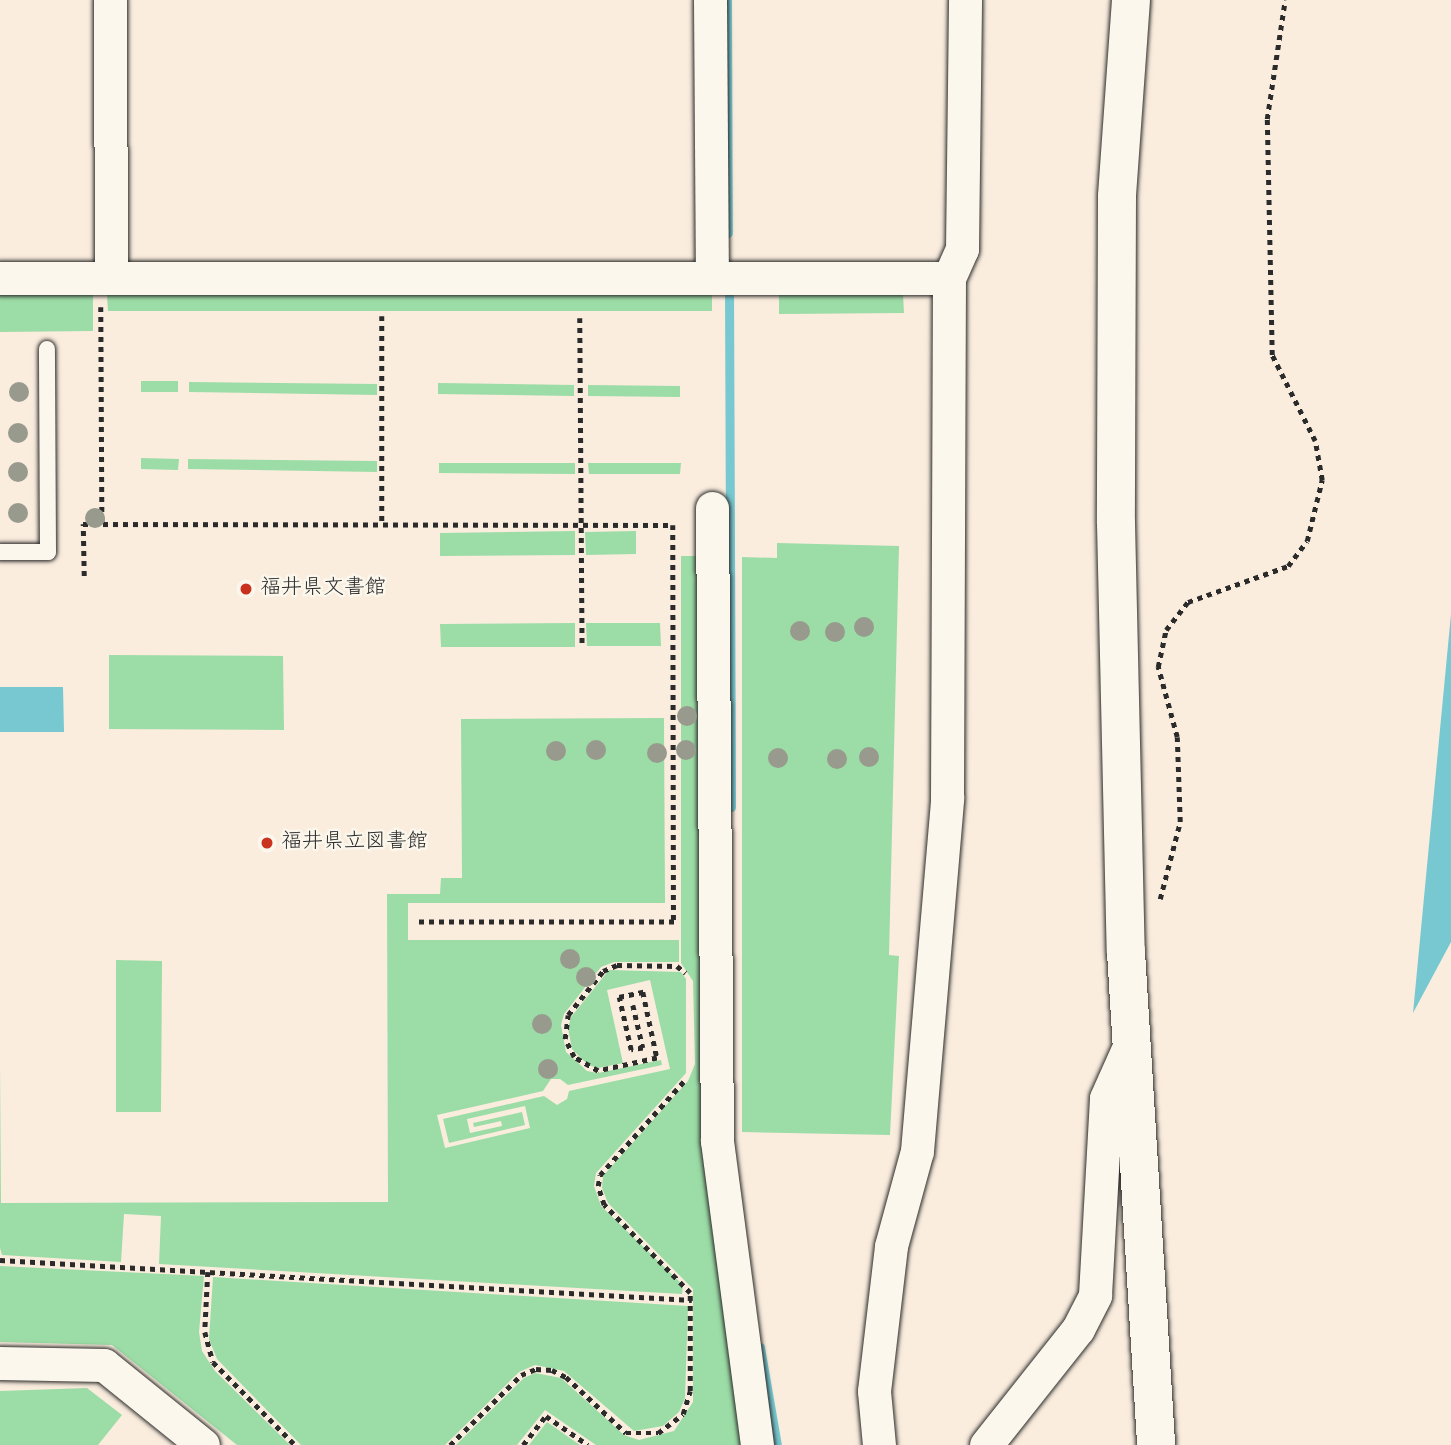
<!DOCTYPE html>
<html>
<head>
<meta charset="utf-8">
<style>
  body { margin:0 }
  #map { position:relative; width:1451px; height:1445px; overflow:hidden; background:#faedde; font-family:Dekko,"Klee One",sans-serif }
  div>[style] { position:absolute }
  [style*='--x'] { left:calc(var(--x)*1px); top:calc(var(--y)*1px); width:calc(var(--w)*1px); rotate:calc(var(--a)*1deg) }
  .green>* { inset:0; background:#9cdca6 }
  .water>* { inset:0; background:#77c8d0 }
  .stream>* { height:9px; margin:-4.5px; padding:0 4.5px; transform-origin:4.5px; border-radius:4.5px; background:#77c8d0 }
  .path>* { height:4.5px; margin-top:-2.25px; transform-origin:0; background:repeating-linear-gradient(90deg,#2b2b2b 0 5px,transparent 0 10px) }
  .roads { filter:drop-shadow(0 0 2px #2b2b2b) drop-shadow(0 0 2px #2b2b2b) }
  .lane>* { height:16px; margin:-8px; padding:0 8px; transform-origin:8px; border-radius:8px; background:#fbf7ec }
  .street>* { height:33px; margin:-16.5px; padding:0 16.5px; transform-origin:16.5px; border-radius:16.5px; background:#fbf7ec }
  .secondary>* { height:38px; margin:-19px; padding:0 19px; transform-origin:19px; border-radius:19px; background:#fbf7ec }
  .trees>* { width:20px; height:20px; margin:-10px; border-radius:50%; background:#989a8d }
  .dots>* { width:19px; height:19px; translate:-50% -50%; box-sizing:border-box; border:4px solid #fbf7ec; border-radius:50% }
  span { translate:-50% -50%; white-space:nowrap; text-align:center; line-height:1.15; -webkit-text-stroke:5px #fbf7ec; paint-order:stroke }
  .poi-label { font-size:21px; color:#2b2b2b }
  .left { translate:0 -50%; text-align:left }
</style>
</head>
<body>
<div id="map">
  <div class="green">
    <i style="clip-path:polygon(93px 294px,93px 331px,0 332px,0 295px)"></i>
    <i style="clip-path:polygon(903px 294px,904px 313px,779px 314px,779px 295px)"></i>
    <i style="clip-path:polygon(107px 295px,712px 295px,712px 311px,108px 311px)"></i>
    <i style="clip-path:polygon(141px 381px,178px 381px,178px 392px,141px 392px)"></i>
    <i style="clip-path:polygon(189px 382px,377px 384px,377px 395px,189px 392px)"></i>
    <i style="clip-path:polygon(438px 383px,574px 385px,574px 396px,438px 394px)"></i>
    <i style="clip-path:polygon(588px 385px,680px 386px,680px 397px,588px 396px)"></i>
    <i style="clip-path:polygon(141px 458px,179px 459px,178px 470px,141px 469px)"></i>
    <i style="clip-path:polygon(188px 459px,377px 461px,377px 472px,188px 469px)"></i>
    <i style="clip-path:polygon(439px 463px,575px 463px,575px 474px,439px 473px)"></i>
    <i style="clip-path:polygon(588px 463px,681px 463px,680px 474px,589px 474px)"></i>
    <i style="clip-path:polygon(575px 531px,575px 555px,440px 556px,440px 533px)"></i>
    <i style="clip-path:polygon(636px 531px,636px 554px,586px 555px,585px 532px)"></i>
    <i style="clip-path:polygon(777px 543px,899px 546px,889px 955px,899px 956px,890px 1135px,742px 1132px,742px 557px,777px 558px)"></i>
    <i style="clip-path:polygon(681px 556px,706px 556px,706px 1143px,750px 1445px,596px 1445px,545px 1410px,517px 1445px,456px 1445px,524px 1378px,535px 1373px,561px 1378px,624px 1435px,639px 1440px,674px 1431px,693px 1402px,693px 1289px,608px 1203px,602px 1188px,603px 1176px,688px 1081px,695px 1064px,693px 981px,681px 963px)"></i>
    <i style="clip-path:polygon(575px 623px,575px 647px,441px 647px,440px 624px)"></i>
    <i style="clip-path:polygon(586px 623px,660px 623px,661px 646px,587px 646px)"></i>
    <i style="clip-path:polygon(109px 655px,283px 656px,284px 730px,109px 729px)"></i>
    <i style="clip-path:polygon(664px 718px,665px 903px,408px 903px,408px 940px,679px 940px,679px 962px,614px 962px,601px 967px,564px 1014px,561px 1025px,566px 1052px,587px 1071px,598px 1073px,661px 1060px,662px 1065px,568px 1085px,560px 1079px,551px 1079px,543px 1091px,437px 1115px,445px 1148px,530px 1128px,525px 1106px,467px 1119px,470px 1133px,502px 1126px,501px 1121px,474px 1127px,473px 1123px,522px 1112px,525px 1125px,449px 1143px,443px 1119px,544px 1096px,557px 1105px,567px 1099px,569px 1091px,670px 1069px,650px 980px,607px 990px,623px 1063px,598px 1068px,588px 1065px,572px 1049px,568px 1028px,571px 1017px,609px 970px,681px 972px,686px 979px,686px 1073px,596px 1173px,594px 1186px,601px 1206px,683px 1285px,682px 1294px,159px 1264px,161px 1216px,124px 1214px,121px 1262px,2px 1255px,0 1248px,0 1063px,1px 1203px,388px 1202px,387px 894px,440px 894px,441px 878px,462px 878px,461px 719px)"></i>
    <i style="clip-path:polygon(116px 960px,162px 961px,161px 1112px,116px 1112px)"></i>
    <i style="clip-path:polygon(0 1266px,204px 1276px,199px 1332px,202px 1351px,215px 1371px,290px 1445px,237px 1445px,112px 1345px,0 1342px)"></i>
    <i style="clip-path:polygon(213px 1277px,688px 1306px,685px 1398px,679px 1412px,663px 1426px,634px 1431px,564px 1371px,535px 1365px,519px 1372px,445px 1445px,301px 1445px,217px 1359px,209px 1339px)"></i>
    <i style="clip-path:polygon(87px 1388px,122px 1415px,98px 1445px,0 1445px,0 1391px)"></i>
    <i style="clip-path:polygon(547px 1422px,580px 1445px,529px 1445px)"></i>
  </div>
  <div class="water">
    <i style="clip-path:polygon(1451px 614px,1451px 942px,1413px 1013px)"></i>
    <i style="clip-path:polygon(0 687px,63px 687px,64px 732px,0 732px)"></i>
  </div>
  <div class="stream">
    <i style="--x:727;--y:0;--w:233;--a:89.8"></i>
    <i style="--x:729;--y:285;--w:522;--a:89.78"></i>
    <i style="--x:760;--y:1347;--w:99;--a:80.2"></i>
  </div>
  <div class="path">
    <i style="--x:101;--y:307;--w:217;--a:89.7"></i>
    <i style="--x:382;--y:316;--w:209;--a:90"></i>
    <i style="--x:580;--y:318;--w:327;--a:89.6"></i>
    <i style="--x:84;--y:576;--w:52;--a:-91.1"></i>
    <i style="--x:83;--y:524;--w:590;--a:0.1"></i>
    <i style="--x:673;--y:525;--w:397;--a:89.9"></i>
    <i style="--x:674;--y:922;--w:259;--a:180"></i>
    <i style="--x:1160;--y:899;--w:80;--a:-75.4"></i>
    <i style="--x:1180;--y:822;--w:85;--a:-92"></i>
    <i style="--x:1177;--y:737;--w:73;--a:-105.2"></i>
    <i style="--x:1158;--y:667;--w:38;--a:-78"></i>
    <i style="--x:1166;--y:630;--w:36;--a:-52"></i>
    <i style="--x:1188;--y:602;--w:106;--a:-19.8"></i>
    <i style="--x:1288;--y:566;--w:31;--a:-53"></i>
    <i style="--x:1307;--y:541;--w:63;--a:-76.2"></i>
    <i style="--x:1322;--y:480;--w:40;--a:-100"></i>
    <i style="--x:1315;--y:441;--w:96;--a:-116.6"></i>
    <i style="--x:1272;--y:355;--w:236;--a:-91.2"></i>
    <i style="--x:1267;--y:119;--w:120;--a:-81.4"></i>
    <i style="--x:633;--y:1005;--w:44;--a:76.9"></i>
    <i style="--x:643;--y:1048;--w:12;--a:171"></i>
    <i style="--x:631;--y:1050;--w:54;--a:-102.8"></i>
    <i style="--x:619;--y:997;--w:25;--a:-12"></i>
    <i style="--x:643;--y:992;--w:67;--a:78"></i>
    <i style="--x:657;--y:1058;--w:60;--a:167.6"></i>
    <i style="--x:598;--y:1071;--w:28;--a:-150"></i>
    <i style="--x:574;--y:1057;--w:20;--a:-117"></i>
    <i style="--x:565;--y:1039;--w:24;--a:-83"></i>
    <i style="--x:568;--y:1015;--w:56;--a:-51.5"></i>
    <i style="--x:603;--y:971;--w:15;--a:-23"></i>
    <i style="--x:617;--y:965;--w:60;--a:1"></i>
    <i style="--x:677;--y:966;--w:11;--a:38"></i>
    <i style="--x:0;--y:1260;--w:693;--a:3.31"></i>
    <i style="--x:208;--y:1272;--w:60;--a:92.9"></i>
    <i style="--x:205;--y:1332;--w:31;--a:75"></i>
    <i style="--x:213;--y:1362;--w:117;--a:45.3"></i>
    <i style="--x:450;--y:1445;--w:100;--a:-44.6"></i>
    <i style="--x:521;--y:1375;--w:16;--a:-22"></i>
    <i style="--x:536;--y:1369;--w:16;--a:4"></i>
    <i style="--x:552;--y:1370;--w:16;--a:27"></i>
    <i style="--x:566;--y:1377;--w:82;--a:43"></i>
    <i style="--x:626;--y:1433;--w:32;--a:0"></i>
    <i style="--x:658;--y:1433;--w:31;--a:-37"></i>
    <i style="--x:683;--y:1414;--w:24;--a:-73"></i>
    <i style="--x:690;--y:1391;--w:98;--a:-90"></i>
    <i style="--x:690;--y:1293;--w:123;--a:-134.3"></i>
    <i style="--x:604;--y:1205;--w:20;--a:-108"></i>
    <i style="--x:598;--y:1186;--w:11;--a:-80"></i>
    <i style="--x:600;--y:1175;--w:127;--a:-48.2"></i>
    <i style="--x:523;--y:1445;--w:37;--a:-52"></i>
    <i style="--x:546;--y:1416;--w:51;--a:34.6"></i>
  </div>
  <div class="roads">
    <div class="lane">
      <i style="--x:0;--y:552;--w:48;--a:0"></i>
      <i style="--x:48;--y:552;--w:203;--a:-90.3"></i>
    </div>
    <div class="street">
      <i style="--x:110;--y:0;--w:278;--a:89.8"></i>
      <i style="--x:710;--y:0;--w:278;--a:89.6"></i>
      <i style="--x:0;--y:278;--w:949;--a:0"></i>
      <i style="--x:712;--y:508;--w:633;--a:89.55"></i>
      <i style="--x:717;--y:1141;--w:307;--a:82.5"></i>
      <i style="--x:0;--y:1363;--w:104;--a:1.1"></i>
      <i style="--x:104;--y:1365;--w:127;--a:38.9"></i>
      <i style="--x:879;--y:1445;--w:54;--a:-95.3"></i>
      <i style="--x:874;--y:1391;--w:146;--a:-83.3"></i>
      <i style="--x:891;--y:1246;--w:98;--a:-74.7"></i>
      <i style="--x:917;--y:1151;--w:354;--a:-85.1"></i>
      <i style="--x:947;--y:798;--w:520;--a:-89.78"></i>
      <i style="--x:949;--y:278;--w:32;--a:-66"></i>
      <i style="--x:962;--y:249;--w:249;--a:-89.3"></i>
      <i style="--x:986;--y:1445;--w:148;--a:-51.6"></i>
      <i style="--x:1078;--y:1329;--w:38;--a:-63"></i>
      <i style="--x:1095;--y:1295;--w:197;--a:-86.8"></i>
      <i style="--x:1106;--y:1098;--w:64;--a:-65.9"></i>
    </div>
    <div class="secondary">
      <i style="--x:1131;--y:0;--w:197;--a:94.1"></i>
      <i style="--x:1117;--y:197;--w:326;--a:90.2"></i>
      <i style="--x:1116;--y:523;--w:429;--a:88.7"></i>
      <i style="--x:1126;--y:952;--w:494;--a:86.5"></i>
    </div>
  </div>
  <div class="trees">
    <i style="left:19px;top:392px"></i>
    <i style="left:18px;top:433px"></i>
    <i style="left:18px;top:472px"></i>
    <i style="left:18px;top:513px"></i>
    <i style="left:95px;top:518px"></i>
    <i style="left:864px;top:627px"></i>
    <i style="left:800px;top:631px"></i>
    <i style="left:835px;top:632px"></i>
    <i style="left:687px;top:716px"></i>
    <i style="left:596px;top:750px"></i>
    <i style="left:686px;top:750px"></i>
    <i style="left:556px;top:751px"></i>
    <i style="left:657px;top:753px"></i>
    <i style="left:869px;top:757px"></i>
    <i style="left:778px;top:758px"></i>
    <i style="left:837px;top:759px"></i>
    <i style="left:570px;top:959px"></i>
    <i style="left:586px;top:977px"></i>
    <i style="left:542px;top:1024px"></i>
    <i style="left:548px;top:1069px"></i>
  </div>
  <div class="dots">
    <i style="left:246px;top:589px;background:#c8321e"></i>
    <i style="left:267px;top:843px;background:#c8321e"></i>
  </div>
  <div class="poi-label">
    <span class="left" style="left:260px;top:589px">福井県文書館</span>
    <span class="left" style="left:281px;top:843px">福井県立図書館</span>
  </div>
</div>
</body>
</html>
